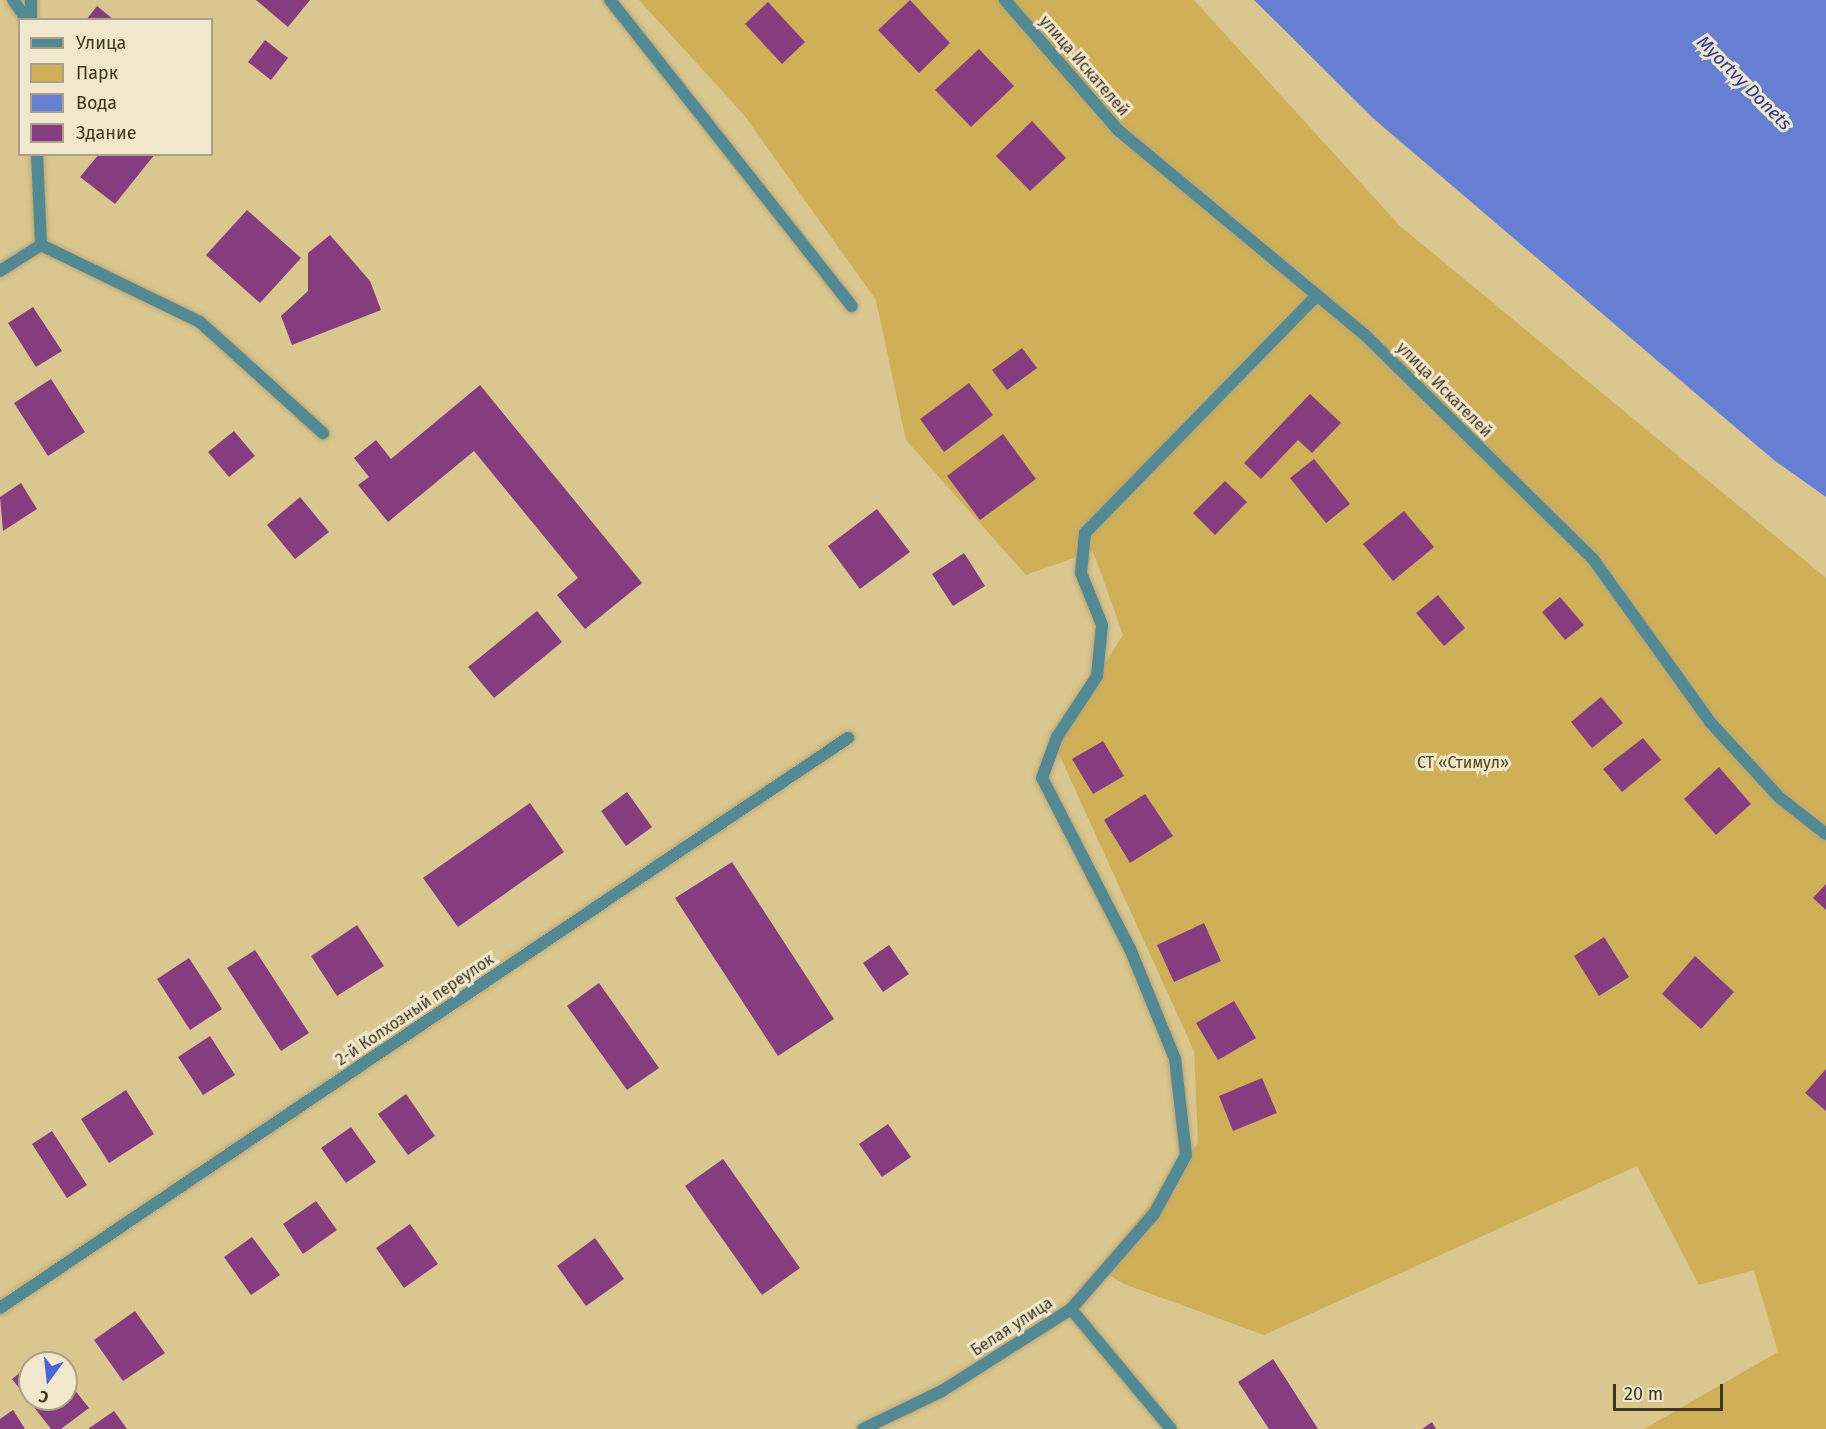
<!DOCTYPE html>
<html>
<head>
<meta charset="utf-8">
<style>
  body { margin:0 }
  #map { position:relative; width:1826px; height:1429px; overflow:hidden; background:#dac68f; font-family:"Fira Sans",sans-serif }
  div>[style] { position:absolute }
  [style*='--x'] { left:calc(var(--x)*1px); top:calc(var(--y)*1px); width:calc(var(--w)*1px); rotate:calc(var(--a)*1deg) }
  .green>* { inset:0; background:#cfb059 }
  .water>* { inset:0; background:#667fd3 }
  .building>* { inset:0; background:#853d80 }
  .roads { filter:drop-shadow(0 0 2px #b8a676) drop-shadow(0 0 2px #b8a676) }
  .service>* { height:12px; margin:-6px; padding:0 6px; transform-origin:6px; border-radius:6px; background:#538993 }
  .minor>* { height:12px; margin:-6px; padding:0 6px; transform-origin:6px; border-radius:6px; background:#538993 }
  span { translate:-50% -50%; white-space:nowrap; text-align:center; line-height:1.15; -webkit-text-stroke:6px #f1e7cc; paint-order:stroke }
  .street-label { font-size:16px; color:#3e361f }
  .park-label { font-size:16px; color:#534417 }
  .water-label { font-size:18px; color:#263599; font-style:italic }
  .legend { position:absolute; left:18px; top:18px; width:195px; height:138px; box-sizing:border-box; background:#f1e7cc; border:2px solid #a9a087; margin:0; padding:8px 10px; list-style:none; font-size:18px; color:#3e361f }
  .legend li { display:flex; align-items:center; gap:12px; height:30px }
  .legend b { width:30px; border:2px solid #a9a087 }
  .north { position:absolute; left:18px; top:1351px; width:60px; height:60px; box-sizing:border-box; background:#f1e7cc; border:2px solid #a9a087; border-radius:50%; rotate:195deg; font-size:16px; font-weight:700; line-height:24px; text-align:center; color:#3e361f }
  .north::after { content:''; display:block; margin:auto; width:21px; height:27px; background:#4964d8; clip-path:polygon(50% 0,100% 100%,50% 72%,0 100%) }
  .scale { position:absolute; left:1613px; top:1384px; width:110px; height:27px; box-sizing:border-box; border:3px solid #3e361f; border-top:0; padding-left:8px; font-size:18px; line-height:21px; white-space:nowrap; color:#3e361f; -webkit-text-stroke:4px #f1e7cc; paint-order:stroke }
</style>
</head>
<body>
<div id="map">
  <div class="green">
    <i style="clip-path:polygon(639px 0,1194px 0,1400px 226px,1826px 578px,1826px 1429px,1644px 1429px,1778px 1352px,1754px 1270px,1699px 1285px,1637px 1166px,1264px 1335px,1124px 1284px,1100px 1269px,1198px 1143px,1194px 1051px,1054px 743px,1123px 635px,1093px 551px,1026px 575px,906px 440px,876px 300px,744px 115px)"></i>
  </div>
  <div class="water">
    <i style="clip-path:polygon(1254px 0,1826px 0,1826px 497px,1775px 461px,1374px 119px)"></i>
  </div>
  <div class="building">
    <i style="clip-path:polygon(256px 0,310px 0,288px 27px)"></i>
    <i style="clip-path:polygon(910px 0,950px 43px,919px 73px,878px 30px)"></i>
    <i style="clip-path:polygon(768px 2px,805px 42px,782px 64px,745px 24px)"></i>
    <i style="clip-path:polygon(97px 6px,114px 20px,86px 20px)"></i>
    <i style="clip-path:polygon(265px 40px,288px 58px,271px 80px,248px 62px)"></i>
    <i style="clip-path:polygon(979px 49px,1014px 86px,971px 127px,935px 90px)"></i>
    <i style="clip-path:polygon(1032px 121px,1066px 158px,1030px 191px,996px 156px)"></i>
    <i style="clip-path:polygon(99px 154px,155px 154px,115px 204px,80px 177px)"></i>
    <i style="clip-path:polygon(247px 210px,301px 258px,260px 303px,206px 255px)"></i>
    <i style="clip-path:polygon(330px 235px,370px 281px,381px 310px,292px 345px,281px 316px,308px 291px,308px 253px)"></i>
    <i style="clip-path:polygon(33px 307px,62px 351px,36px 367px,8px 323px)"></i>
    <i style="clip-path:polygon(1022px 348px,1037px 368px,1007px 390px,992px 370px)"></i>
    <i style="clip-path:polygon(51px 379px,85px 432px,48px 456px,14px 403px)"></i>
    <i style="clip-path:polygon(969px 383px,993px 415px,944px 452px,920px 419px)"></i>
    <i style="clip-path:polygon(480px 385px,642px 583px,585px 629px,557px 595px,578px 578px,474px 451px,388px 522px,358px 485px,369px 477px,354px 458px,376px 440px,391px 459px)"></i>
    <i style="clip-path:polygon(1310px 394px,1341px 423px,1312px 453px,1298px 440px,1261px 479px,1244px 463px)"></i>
    <i style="clip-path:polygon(234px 431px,255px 456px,229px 477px,208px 452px)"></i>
    <i style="clip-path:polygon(1003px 434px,1036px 479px,980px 520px,947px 476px)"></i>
    <i style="clip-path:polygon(1314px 459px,1350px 504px,1326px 523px,1290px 478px)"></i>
    <i style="clip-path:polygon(1225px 481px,1247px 502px,1215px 535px,1193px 513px)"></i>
    <i style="clip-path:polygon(21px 483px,37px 509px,3px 531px,0 497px)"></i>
    <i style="clip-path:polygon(300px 497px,329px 532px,295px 559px,267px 525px)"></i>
    <i style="clip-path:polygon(877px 509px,910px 552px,860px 589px,828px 546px)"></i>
    <i style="clip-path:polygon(1404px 511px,1434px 547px,1393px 581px,1363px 544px)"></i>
    <i style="clip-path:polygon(964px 553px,985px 586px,953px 606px,932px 574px)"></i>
    <i style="clip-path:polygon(1438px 595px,1465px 628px,1444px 646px,1416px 613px)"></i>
    <i style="clip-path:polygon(1560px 597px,1584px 625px,1565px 640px,1542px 612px)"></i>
    <i style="clip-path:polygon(537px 611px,562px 642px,494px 698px,468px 667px)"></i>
    <i style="clip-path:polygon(1601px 697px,1623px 723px,1592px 748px,1571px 722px)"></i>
    <i style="clip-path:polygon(1643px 738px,1661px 760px,1622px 792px,1603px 769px)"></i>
    <i style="clip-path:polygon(1103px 741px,1124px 776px,1093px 794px,1072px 759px)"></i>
    <i style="clip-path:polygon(1719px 767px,1751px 804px,1716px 835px,1684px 799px)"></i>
    <i style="clip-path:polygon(627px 792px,652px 827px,626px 846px,601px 811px)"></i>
    <i style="clip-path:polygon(1145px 794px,1173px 836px,1130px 863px,1104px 820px)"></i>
    <i style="clip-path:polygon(530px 803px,564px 852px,458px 927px,423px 878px)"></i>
    <i style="clip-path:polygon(732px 862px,834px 1019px,778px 1056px,675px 898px)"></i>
    <i style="clip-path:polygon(1826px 884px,1826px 910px,1813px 898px)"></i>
    <i style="clip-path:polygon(1204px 923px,1221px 961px,1174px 982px,1157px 945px)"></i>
    <i style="clip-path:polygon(357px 925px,384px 966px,337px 996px,311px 956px)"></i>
    <i style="clip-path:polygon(1604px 937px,1629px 977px,1599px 996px,1574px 956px)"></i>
    <i style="clip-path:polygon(889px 945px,909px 974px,883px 992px,863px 963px)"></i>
    <i style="clip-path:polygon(255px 950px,309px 1033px,281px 1051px,227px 968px)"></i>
    <i style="clip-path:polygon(1695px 956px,1734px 992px,1701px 1029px,1662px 994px)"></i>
    <i style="clip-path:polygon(189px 958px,222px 1009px,190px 1030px,157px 979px)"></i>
    <i style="clip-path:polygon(599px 983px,659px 1068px,627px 1090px,567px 1006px)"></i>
    <i style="clip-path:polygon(1234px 1001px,1256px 1038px,1218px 1060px,1196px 1023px)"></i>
    <i style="clip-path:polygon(210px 1036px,235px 1075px,203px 1095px,178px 1057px)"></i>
    <i style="clip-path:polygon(1826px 1069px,1826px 1111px,1805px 1093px)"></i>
    <i style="clip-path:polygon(1262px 1078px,1277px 1113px,1233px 1131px,1219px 1096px)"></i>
    <i style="clip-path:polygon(126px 1090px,154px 1134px,109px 1163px,81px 1119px)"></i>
    <i style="clip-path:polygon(406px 1094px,435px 1136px,408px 1155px,378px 1114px)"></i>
    <i style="clip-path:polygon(888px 1124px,911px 1157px,882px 1177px,859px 1144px)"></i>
    <i style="clip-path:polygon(351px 1127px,376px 1162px,346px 1183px,321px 1148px)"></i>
    <i style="clip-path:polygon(52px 1131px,87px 1185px,67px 1198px,32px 1144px)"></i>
    <i style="clip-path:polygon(723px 1159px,800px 1268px,762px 1295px,685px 1186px)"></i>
    <i style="clip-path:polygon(316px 1201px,337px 1230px,303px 1254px,283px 1224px)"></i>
    <i style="clip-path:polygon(410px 1224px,438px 1264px,404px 1288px,376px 1248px)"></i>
    <i style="clip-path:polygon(252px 1237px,280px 1275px,251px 1295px,224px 1257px)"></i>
    <i style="clip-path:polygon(595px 1238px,624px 1279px,586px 1306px,557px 1266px)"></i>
    <i style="clip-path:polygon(135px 1311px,165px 1353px,123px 1381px,94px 1340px)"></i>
    <i style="clip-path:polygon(46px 1353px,54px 1363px,33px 1363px)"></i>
    <i style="clip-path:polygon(1273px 1359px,1318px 1429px,1269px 1429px,1238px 1382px)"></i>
    <i style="clip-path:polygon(30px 1365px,30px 1399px,66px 1399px,66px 1379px,89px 1408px,61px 1429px,51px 1429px,12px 1379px)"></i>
    <i style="clip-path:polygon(13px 1410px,25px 1429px,0 1429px,0 1419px)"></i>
    <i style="clip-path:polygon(114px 1411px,127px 1429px,88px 1429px)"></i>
    <i style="clip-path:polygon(1432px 1422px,1436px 1429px,1422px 1429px)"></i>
  </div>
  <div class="roads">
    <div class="service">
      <i style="--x:610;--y:0;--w:390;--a:51.7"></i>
      <i style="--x:41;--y:245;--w:177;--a:25.8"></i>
      <i style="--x:200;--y:322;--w:166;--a:42.1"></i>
      <i style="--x:1071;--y:1309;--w:126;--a:-48.9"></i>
      <i style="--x:1154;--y:1214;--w:67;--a:-61.5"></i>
      <i style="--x:1186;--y:1155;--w:97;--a:-96.5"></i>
      <i style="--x:1175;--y:1059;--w:119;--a:-112.2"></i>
      <i style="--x:1130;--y:949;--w:192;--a:-117.2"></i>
      <i style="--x:1042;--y:778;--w:44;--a:-69.9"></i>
      <i style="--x:1057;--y:737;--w:73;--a:-56.7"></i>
      <i style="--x:1097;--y:676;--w:51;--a:-84.4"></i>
      <i style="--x:1102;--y:625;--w:56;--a:-112"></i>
      <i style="--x:1081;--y:573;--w:40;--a:-84.3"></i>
      <i style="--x:1085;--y:533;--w:331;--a:-45.7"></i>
    </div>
    <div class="minor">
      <i style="--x:13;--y:0;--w:24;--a:55"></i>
      <i style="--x:1005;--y:0;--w:172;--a:49"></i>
      <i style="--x:1118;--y:130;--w:321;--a:39.7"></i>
      <i style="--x:1365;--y:335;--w:320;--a:44.5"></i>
      <i style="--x:1593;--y:559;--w:201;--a:54.3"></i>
      <i style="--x:1710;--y:722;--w:103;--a:47.4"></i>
      <i style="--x:1780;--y:798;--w:58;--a:38"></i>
      <i style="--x:31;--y:20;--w:20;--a:-90"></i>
      <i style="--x:0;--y:271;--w:49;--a:-32.4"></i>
      <i style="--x:41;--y:245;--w:91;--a:-92.5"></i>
      <i style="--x:0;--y:1308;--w:1022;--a:-33.91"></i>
      <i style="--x:863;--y:1429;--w:88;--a:-25.7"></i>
      <i style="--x:942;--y:1391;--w:153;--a:-32.4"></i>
      <i style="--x:1071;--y:1309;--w:156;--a:50.2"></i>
    </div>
  </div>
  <div class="street-label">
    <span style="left:1084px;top:66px;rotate:49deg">улица Искателей</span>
    <span style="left:1444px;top:390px;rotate:45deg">улица Искателей</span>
    <span style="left:415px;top:1010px;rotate:-34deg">2-й Колхозный переулок</span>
    <span style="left:1012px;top:1327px;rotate:-33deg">Белая улица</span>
  </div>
  <div class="park-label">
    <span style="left:1463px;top:763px">СТ «Стимул»</span>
  </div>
  <div class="water-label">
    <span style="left:1744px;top:83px;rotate:45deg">Myortvy Donets</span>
  </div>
  <ul class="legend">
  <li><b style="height:8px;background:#538993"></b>Улица</li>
  <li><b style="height:16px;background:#cfb059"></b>Парк</li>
  <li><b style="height:16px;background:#667fd3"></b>Вода</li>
  <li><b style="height:16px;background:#853d80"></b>Здание</li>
  </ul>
  <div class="north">С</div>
  <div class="scale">20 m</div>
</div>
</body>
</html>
